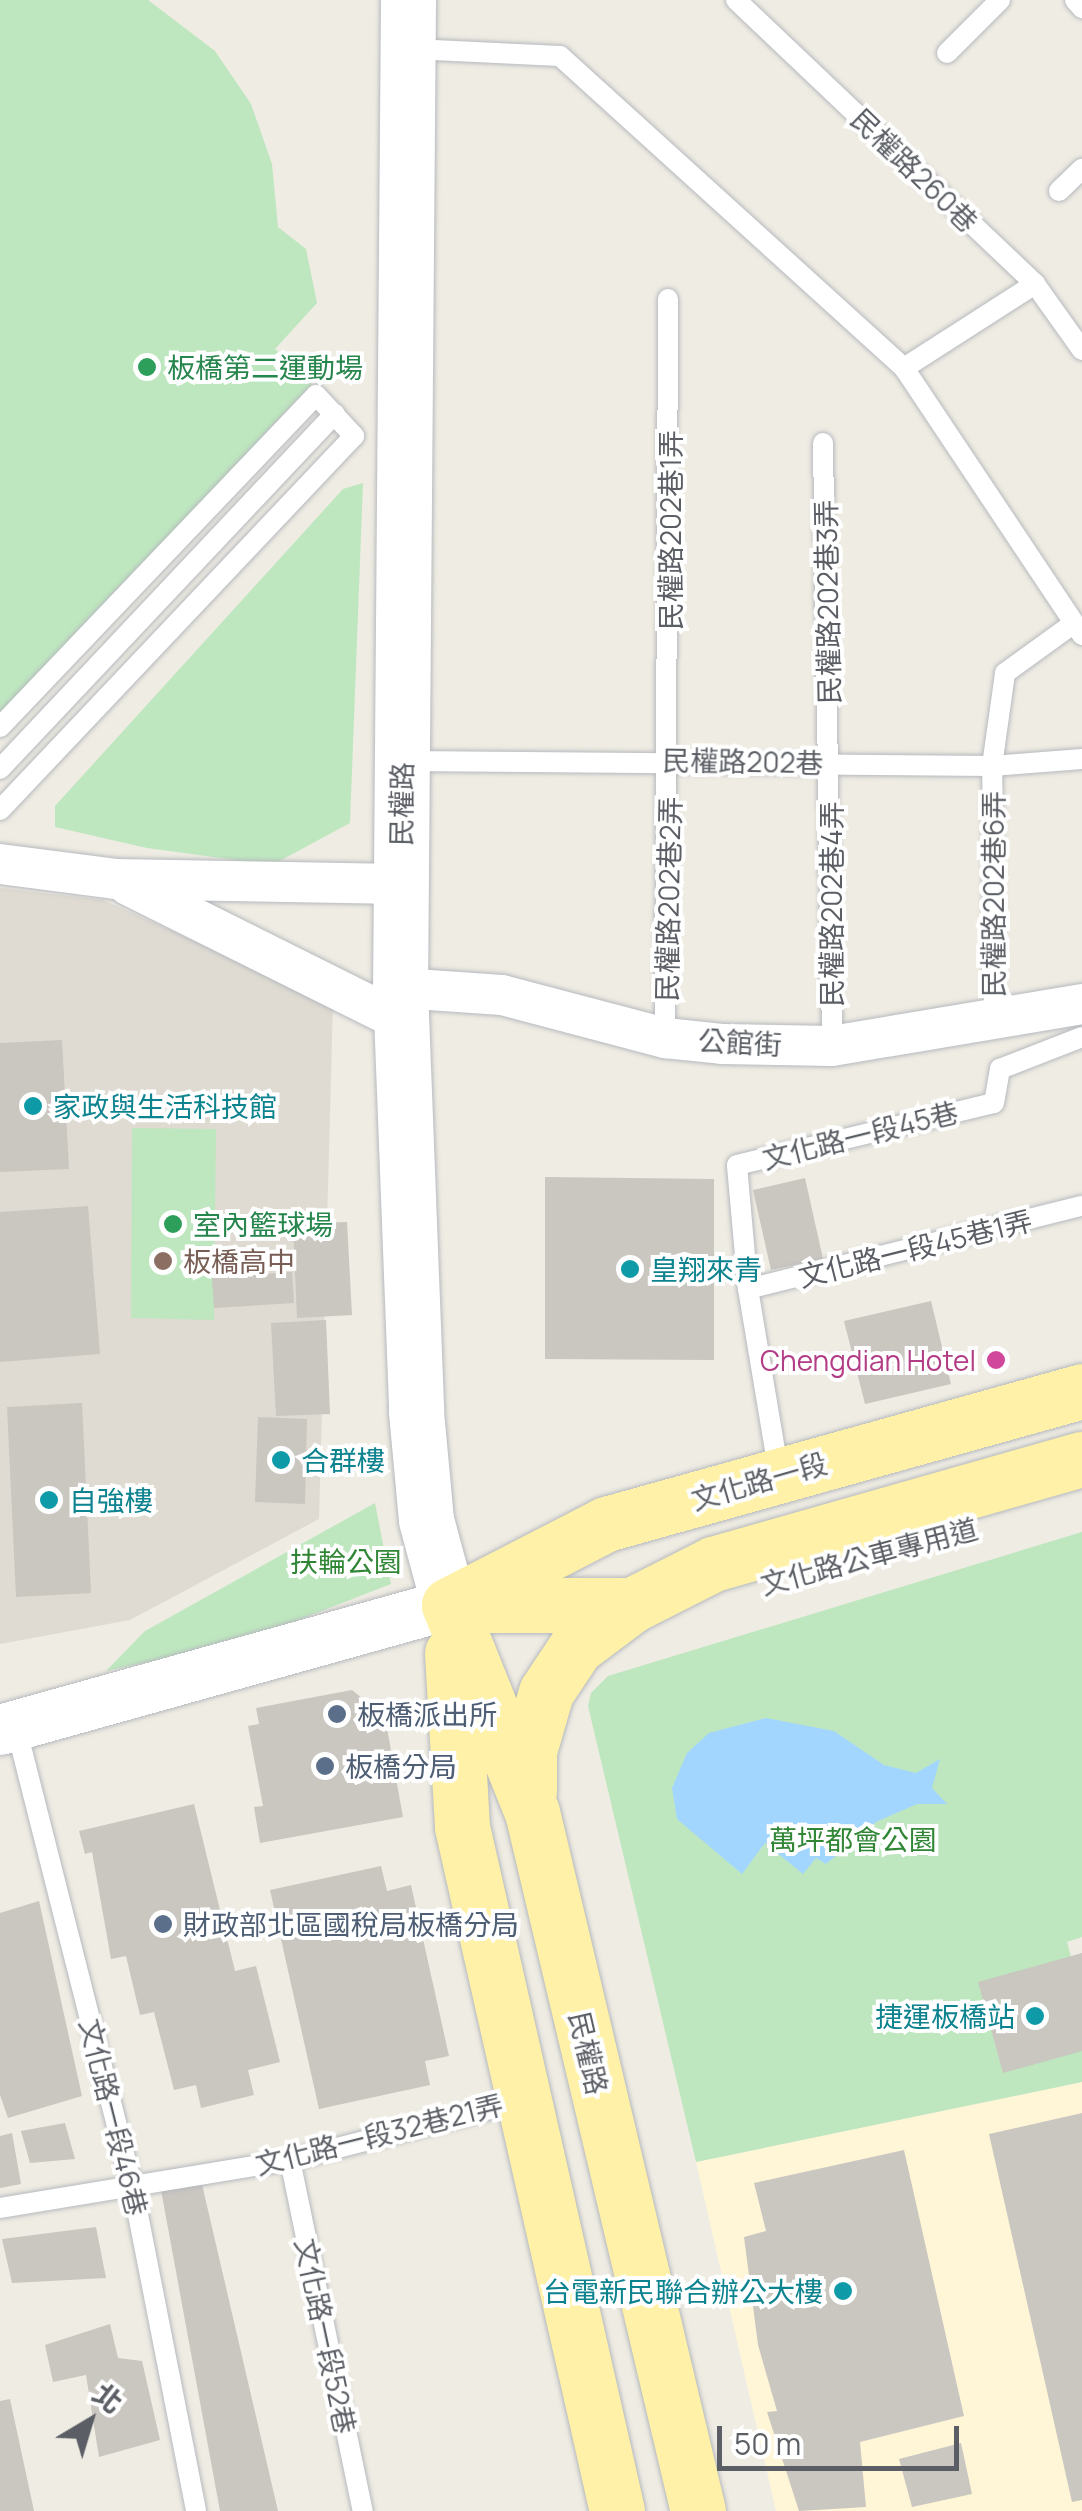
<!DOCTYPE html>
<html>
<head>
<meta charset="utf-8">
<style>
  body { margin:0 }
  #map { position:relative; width:1082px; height:2511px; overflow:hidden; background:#efece3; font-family:Manrope,"Noto Sans TC",sans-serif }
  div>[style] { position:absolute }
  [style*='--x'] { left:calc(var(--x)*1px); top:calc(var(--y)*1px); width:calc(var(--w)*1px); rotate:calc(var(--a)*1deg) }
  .commercial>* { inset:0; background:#fff6d8 }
  .education>* { inset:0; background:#dfdbd2 }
  .green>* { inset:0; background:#bee7bf }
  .water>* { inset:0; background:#a3d6ff }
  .building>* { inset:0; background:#cac6c0 }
  .roads { filter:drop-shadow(0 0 2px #b6b9be) drop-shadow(0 0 2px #b6b9be) }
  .service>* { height:20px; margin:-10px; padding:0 10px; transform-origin:10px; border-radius:10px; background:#fff }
  .minor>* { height:40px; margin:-20px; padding:0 20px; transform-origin:20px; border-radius:20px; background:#fff }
  .tertiary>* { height:50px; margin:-25px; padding:0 25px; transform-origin:25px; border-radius:25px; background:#fff }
  .secondary>* { height:55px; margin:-27.5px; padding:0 27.5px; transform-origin:27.5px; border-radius:27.5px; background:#fff }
  .primary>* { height:55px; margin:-27.5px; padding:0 27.5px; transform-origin:27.5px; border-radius:27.5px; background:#fff2a8 }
  .dots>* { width:28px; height:28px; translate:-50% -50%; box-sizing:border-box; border:5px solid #fff; border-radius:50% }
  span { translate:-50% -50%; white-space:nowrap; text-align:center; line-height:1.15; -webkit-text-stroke:8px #fff; paint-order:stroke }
  .street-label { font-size:28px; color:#5b5f65 }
  .leisure-label { font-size:28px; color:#27864d }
  .left { translate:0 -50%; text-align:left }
  .culture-label { font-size:28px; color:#0d838f }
  .right { translate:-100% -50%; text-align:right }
  .education-label { font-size:28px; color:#785e54 }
  .hotel-label { font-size:28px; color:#b23c85 }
  .park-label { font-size:28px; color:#318636 }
  .service-label { font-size:28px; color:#4e5e75 }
  .north { position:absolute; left:40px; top:2371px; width:100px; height:100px; -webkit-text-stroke:8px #fff; paint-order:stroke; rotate:38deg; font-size:28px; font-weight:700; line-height:40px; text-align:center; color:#5b5f65 }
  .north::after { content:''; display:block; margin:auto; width:35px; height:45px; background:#5b5f65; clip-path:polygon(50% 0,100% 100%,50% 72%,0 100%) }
  .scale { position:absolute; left:717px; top:2426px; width:242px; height:45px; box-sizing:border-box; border:5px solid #5b5f65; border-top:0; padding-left:12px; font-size:30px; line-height:35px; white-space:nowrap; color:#5b5f65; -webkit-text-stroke:8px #fff; paint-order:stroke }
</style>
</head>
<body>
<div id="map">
  <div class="commercial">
    <i style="clip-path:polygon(1082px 2082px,1082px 2511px,776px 2511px,696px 2162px)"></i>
  </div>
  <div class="education">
    <i style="clip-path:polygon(0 888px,103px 900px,333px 1003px,319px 1519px,130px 1620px,0 1644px)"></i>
  </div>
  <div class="green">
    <i style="clip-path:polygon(0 0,148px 0,215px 51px,251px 104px,272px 164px,278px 227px,306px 249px,317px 303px,275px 349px,312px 384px,0 714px)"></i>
    <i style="clip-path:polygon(363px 483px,350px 823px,272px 865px,147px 848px,55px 827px,55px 806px,343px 489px)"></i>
    <i style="clip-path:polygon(132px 1128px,216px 1129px,214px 1320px,131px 1318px)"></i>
    <i style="clip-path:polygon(375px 1503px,391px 1584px,242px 1642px,106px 1671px,145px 1631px)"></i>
    <i style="clip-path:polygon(1082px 1532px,1082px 1937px,1067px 1942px,1082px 1995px,1082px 2082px,696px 2162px,588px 1706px,591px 1693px,608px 1676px)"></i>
  </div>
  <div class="water">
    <i style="clip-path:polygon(766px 1718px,834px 1731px,884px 1765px,916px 1773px,940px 1759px,932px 1788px,947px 1804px,917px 1804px,876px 1822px,826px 1864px,816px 1858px,803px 1874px,765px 1843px,742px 1874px,677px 1819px,672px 1788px,687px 1753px,709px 1733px)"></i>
  </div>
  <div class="building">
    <i style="clip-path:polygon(62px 1040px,69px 1169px,0 1172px,0 1043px)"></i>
    <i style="clip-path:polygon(545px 1177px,714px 1179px,714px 1360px,545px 1359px)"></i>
    <i style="clip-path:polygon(805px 1178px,823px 1259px,771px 1270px,753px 1190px)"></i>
    <i style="clip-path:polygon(88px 1206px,100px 1354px,0 1362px,0 1212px)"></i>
    <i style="clip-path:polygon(347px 1222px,352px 1315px,297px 1318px,293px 1224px)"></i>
    <i style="clip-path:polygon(292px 1272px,294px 1303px,214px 1308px,212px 1278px)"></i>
    <i style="clip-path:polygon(931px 1301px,951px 1384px,865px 1404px,844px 1321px)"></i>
    <i style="clip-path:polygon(326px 1320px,330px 1414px,276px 1416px,271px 1323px)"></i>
    <i style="clip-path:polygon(82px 1403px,91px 1593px,16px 1597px,7px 1407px)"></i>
    <i style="clip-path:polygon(258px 1417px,307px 1419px,305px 1504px,255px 1502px)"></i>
    <i style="clip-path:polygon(352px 1690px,385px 1717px,403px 1817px,260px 1843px,254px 1807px,263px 1806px,248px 1726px,259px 1724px,256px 1708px)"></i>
    <i style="clip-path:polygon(194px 1804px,235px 1971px,256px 1966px,280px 2062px,248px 2070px,254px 2095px,201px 2108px,196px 2085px,174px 2090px,154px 2012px,140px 2015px,126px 1956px,111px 1959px,92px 1852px,85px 1854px,79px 1831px)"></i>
    <i style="clip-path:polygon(381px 1866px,387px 1891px,411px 1885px,449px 2056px,425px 2061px,430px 2085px,319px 2109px,270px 1890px)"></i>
    <i style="clip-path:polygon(39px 1901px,82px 2096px,8px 2118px,0 2095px,0 1913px)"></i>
    <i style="clip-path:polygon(1082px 1953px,1082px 2051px,1003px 2073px,978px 1982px)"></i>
    <i style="clip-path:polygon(1082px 2113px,1082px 2500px,1072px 2502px,989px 2134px)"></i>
    <i style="clip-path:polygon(65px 2123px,75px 2159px,30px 2163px,21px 2131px)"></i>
    <i style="clip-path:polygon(12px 2133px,21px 2184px,0 2188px,0 2136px)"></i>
    <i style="clip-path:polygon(904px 2150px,964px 2416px,860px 2442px,866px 2507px,799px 2511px,767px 2412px,777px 2411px,758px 2345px,744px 2237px,766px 2231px,754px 2183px)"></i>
    <i style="clip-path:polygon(201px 2180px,278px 2511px,220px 2511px,161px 2190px)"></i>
    <i style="clip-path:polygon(96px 2227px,106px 2278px,12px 2283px,2px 2239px)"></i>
    <i style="clip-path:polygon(110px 2324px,118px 2358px,142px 2361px,160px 2440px,99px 2457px,86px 2375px,53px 2382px,45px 2345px)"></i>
    <i style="clip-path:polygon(10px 2399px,34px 2511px,0 2511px,0 2401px)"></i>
    <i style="clip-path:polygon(961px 2443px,972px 2494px,912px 2507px,899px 2459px)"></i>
  </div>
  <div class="roads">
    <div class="service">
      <i style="--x:736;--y:0;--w:412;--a:43.5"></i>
      <i style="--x:1035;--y:284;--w:81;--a:54.5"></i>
      <i style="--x:1075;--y:0;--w:11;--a:49"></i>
      <i style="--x:412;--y:49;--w:148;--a:2.7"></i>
      <i style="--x:560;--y:56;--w:464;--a:42.2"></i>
      <i style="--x:904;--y:368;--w:321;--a:56.3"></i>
      <i style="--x:947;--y:53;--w:75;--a:-45"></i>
      <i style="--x:1059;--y:191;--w:32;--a:-44"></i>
      <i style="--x:904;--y:368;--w:156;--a:-32.7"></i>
      <i style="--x:823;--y:443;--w:603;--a:89.14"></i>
      <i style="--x:0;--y:727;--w:458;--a:-46.4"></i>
      <i style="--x:316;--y:395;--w:56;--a:47.2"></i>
      <i style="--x:354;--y:436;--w:515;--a:133.43"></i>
      <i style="--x:406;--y:761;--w:586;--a:0.49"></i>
      <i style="--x:992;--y:766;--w:90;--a:-4.4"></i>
      <i style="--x:0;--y:769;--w:488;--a:-46.7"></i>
      <i style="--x:994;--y:1022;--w:256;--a:-90.4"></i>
      <i style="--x:992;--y:766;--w:94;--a:-82"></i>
      <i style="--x:1005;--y:673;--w:85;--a:-35.9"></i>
      <i style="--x:665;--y:1038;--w:739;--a:-89.77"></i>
      <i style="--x:748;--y:1289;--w:344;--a:-14"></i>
      <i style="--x:779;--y:1474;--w:188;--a:-99.5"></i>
      <i style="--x:748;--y:1289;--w:124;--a:-95.1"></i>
      <i style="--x:737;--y:1165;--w:264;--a:-13.6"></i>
      <i style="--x:994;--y:1103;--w:35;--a:-80"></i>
      <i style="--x:1000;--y:1069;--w:88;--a:-21.3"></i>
      <i style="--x:16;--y:1727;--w:471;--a:75.8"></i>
      <i style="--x:132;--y:2184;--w:333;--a:78.9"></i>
      <i style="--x:290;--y:2160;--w:359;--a:78.3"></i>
      <i style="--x:0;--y:2208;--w:294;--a:-9.4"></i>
      <i style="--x:290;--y:2160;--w:238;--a:-14.3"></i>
    </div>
    <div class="minor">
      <i style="--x:0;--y:864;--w:116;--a:7.4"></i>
      <i style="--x:115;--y:879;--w:285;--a:1"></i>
      <i style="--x:128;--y:885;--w:305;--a:26.5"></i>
      <i style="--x:400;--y:988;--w:102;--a:3.9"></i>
      <i style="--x:502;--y:995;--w:169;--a:14.8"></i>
      <i style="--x:665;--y:1038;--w:57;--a:6"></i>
      <i style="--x:722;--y:1044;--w:110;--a:1"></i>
      <i style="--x:832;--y:1046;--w:254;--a:-9.5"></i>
    </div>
    <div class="tertiary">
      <i style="--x:0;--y:1730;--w:466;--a:-15.6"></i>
    </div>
    <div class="secondary">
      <i style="--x:408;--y:0;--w:988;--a:90.46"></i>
      <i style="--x:400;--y:988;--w:424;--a:87.8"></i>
      <i style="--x:416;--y:1412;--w:108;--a:84.7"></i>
      <i style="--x:426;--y:1520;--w:88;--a:74.9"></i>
    </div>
    <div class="primary">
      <i style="--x:449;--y:1605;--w:223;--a:68.2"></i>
      <i style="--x:532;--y:1812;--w:718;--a:76.64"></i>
      <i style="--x:449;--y:1605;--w:177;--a:-27.3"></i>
      <i style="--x:606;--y:1524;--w:494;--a:-15.6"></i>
      <i style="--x:457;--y:1605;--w:175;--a:0"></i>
      <i style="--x:632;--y:1605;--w:91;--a:-26.8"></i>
      <i style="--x:713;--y:1564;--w:384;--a:-15.9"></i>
      <i style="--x:452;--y:1653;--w:174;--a:86.7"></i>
      <i style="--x:462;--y:1827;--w:701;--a:77.23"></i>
      <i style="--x:529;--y:1791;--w:40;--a:-90"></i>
      <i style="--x:529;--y:1751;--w:61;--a:-73.9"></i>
      <i style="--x:546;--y:1692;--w:54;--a:-56.3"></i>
      <i style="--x:576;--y:1647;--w:70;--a:-36.9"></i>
    </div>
  </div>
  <div class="dots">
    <i style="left:147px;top:367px;background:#2e9e5b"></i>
    <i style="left:33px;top:1106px;background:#0f9aa8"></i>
    <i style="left:173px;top:1224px;background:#2e9e5b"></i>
    <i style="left:163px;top:1261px;background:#8d6e63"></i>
    <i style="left:630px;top:1269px;background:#0f9aa8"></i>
    <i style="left:996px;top:1360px;background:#d1479c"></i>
    <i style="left:281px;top:1460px;background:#0f9aa8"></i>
    <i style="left:49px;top:1500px;background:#0f9aa8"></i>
    <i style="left:337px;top:1714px;background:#5c6f8a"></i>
    <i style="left:325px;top:1766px;background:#5c6f8a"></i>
    <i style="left:163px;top:1924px;background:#5c6f8a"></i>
    <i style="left:1035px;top:2016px;background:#0f9aa8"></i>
    <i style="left:843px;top:2291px;background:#0f9aa8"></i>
  </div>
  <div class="street-label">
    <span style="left:915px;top:170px;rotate:44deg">民權路260巷</span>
    <span style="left:670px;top:530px;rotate:-90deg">民權路202巷1弄</span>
    <span style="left:827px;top:602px;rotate:-91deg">民權路202巷3弄</span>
    <span style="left:743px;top:761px;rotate:1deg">民權路202巷</span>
    <span style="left:401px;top:804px;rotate:-89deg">民權路</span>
    <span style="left:993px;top:894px;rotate:-90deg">民權路202巷6弄</span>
    <span style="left:668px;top:899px;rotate:-89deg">民權路202巷2弄</span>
    <span style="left:831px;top:904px;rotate:-90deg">民權路202巷4弄</span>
    <span style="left:740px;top:1042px;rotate:3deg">公館街</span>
    <span style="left:860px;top:1135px;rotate:-14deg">文化路一段45巷</span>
    <span style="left:915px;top:1248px;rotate:-14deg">文化路一段45巷1弄</span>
    <span style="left:759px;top:1481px;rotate:-16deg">文化路一段</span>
    <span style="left:869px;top:1556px;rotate:-15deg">文化路公車專用道</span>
    <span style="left:589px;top:2053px;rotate:77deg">民權路</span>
    <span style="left:114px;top:2117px;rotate:76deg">文化路一段46巷</span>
    <span style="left:379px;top:2134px;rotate:-14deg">文化路一段32巷21弄</span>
    <span style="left:326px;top:2336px;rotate:78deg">文化路一段52巷</span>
  </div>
  <div class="leisure-label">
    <span class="left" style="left:167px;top:367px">板橋第二運動場</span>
    <span class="left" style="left:193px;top:1224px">室內籃球場</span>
  </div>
  <div class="culture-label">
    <span class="left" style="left:53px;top:1106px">家政與生活科技館</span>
    <span class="left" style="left:650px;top:1269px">皇翔來青</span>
    <span class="left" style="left:301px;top:1460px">合群樓</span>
    <span class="left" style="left:69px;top:1500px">自強樓</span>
    <span class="right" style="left:1015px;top:2016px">捷運板橋站</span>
    <span class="right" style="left:823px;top:2291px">台電新民聯合辦公大樓</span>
  </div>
  <div class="education-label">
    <span class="left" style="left:183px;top:1261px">板橋高中</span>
  </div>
  <div class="hotel-label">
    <span class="right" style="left:976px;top:1360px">Chengdian Hotel</span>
  </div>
  <div class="park-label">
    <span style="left:346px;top:1561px">扶輪公園</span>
    <span style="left:853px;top:1839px">萬坪都會公園</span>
  </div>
  <div class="service-label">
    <span class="left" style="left:357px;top:1714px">板橋派出所</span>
    <span class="left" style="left:345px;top:1766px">板橋分局</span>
    <span class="left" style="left:183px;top:1924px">財政部北區國稅局板橋分局</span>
  </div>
  <div class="north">北</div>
  <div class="scale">50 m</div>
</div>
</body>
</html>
